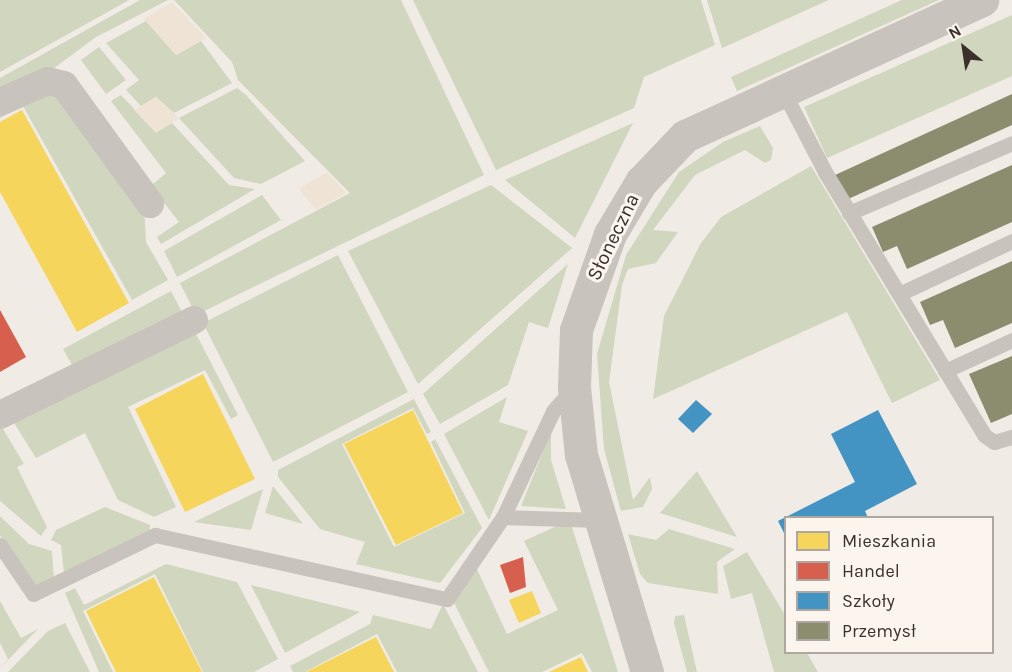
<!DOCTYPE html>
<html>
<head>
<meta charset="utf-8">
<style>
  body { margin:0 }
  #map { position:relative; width:1012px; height:672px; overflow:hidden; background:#f0ebe5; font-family:Karla,sans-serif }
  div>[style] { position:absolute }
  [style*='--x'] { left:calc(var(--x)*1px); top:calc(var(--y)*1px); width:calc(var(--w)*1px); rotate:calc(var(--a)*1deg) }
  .green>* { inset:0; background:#d1d6bf }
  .plaza>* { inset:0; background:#eee3d5 }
  .homes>* { inset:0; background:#f6d55c }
  .shops>* { inset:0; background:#d6604d }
  .schools>* { inset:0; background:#4393c3 }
  .industry>* { inset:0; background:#8c8c6e }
  .service>* { height:15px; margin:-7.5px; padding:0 7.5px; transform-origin:7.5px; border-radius:7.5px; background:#c9c3be }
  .minor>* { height:28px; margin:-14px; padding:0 14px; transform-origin:14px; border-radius:14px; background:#c9c3be }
  .tertiary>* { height:33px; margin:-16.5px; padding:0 16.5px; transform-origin:16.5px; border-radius:16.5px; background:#c9c3be }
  span { translate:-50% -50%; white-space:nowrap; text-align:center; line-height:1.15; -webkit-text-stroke:6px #fbf5ee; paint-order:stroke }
  .street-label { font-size:20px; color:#3b302b }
  .legend { position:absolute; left:784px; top:516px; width:210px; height:138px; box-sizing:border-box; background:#fbf5ee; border:2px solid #aea6a0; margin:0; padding:8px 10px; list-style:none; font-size:18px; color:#3b302b }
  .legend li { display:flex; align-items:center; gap:12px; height:30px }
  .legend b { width:30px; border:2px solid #aea6a0 }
  .north { position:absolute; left:934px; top:18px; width:60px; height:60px; -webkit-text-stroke:4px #fbf5ee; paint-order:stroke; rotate:330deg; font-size:16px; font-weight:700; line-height:24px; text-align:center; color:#3b302b }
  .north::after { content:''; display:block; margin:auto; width:21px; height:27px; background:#3b302b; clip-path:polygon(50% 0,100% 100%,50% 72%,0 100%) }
</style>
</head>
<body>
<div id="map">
  <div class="green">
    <i style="clip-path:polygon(0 0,129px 0,0 72px)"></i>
    <i style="clip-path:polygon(140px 0,168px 0,96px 37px,42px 77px,0 95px,0 78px)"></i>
    <i style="clip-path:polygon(174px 0,401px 0,484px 175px,196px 315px,180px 283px,350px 193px,238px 80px,232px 62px)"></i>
    <i style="clip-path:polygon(413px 0,701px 0,715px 45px,644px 77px,634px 108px,496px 170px)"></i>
    <i style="clip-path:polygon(707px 0,829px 0,722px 48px)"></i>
    <i style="clip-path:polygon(902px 0,939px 0,737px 91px,731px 77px)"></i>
    <i style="clip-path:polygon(1012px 15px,1012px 76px,827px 158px,804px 107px)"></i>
    <i style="clip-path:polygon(146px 21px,176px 55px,201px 41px,232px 83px,174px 113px,156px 97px,141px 106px,126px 90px,139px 80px,106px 43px)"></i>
    <i style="clip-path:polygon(99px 47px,126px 80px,106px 94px,81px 60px)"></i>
    <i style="clip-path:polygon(237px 88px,246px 95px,305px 161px,261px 184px,234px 178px,179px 118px)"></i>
    <i style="clip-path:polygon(49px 89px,144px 206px,146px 242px,168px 280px,132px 300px,23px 106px,0 118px,0 110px)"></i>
    <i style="clip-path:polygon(121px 95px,156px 132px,172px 123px,229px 185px,255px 189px,161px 244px,157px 237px,179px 222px,151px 186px,166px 173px,111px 101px)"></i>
    <i style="clip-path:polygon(633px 123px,575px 238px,505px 180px)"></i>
    <i style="clip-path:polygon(760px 126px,773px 148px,771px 160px,765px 163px,745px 150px,695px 175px,653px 230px,678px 232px,656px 263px,628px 269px,622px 285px,609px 382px,633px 500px,650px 477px,652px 489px,643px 507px,621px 511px,604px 449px,597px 354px,626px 255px,679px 172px,723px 142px)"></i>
    <i style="clip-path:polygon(811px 166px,940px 380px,892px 403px,847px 312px,653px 399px,664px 316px,701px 243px,721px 217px)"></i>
    <i style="clip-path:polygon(491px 185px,572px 248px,418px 384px,348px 251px)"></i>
    <i style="clip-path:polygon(262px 195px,281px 220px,177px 277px,164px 251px)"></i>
    <i style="clip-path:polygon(338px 255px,408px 392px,273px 462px,203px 323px)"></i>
    <i style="clip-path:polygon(568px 264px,548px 328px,529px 322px,508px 385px,440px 424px,423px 394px)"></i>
    <i style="clip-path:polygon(171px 291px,184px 316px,75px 370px,63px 349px)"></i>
    <i style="clip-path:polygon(193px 328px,238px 415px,231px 419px,205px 370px,128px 407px,176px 507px,154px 517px,118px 500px,85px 433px,36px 458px,11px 418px)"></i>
    <i style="clip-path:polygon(507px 397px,499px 422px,528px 431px,489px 520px,444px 434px)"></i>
    <i style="clip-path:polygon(414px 399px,431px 432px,427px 434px,413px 408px,342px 444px,394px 547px,465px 513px,431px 442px,435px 439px,482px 528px,440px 583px,356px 564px,365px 542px,320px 529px,278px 477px,278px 470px)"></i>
    <i style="clip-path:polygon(0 424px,24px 464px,17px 467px,47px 527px,41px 536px,0 501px)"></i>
    <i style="clip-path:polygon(551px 432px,551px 460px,566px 509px,521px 506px)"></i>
    <i style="clip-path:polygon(697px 471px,737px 537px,660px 513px)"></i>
    <i style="clip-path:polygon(273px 486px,303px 524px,265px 513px)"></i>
    <i style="clip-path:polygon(263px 489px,251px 530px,194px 522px)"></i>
    <i style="clip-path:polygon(105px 507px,150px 525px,149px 533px,64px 574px,61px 545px,51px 540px,56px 530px)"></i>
    <i style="clip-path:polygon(0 516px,29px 544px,52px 551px,54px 581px,43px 588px,28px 584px,0 535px)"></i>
    <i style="clip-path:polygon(561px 524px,571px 524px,618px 672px,592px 672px,582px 653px,542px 672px,489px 672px,452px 599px,475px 565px,507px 634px,558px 610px,524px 541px)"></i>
    <i style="clip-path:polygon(669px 529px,735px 549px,717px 562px,718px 594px,648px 583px,640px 574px,628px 534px,656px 540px)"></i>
    <i style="clip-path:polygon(747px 552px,785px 615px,786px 652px,807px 653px,818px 672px,774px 672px,752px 593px,731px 599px,723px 566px)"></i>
    <i style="clip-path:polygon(166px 564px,237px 582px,278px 659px,254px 672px,203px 672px,155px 574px,83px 611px,113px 672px,99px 672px,65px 593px,75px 588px,84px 605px)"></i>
    <i style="clip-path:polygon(251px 585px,360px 612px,285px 653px)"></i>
    <i style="clip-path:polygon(0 601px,21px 638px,38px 629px,0 668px,8px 659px,0 643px)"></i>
    <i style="clip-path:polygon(443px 604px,478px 672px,397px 672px,377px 634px,305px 672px,293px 672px,290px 666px,370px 624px,373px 615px,431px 629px)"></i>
    <i style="clip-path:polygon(684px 615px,697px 672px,687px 672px,674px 623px,675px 616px)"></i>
    <i style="clip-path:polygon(65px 623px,90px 672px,8px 672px,48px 631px)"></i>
  </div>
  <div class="plaza">
    <i style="clip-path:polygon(172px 2px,206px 38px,176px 55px,144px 19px)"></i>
    <i style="clip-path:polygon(156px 97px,179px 118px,156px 133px,134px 110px)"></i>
    <i style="clip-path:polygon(327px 172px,346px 193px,316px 210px,299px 189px)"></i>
  </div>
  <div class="homes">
    <i style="clip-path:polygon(22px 110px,129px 303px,77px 332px,0 192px,0 122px)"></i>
    <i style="clip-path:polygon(203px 374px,255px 479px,185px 512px,135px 409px)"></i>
    <i style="clip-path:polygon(413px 410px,463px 513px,396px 545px,344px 444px)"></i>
    <i style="clip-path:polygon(154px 577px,202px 672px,116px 672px,86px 611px)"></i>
    <i style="clip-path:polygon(532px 591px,541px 613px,519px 623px,509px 600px)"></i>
    <i style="clip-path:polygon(376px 637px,394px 672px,306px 672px)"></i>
    <i style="clip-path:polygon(581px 657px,588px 672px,549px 672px)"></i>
  </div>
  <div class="shops">
    <i style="clip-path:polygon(0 310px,26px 357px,0 372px)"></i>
    <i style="clip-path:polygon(523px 557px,526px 587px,510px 593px,500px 565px)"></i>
  </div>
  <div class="schools">
    <i style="clip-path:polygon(696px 400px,712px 414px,693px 433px,678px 419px)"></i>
    <i style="clip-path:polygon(878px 410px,917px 484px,865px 511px,868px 518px,786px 518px,786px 537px,778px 521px,855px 482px,831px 434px)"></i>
  </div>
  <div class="industry">
    <i style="clip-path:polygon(1012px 94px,1012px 125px,846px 200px,835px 175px)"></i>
    <i style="clip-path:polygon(1012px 165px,1012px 222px,907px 269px,897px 246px,883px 252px,872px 227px)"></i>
    <i style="clip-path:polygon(1012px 261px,1012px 323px,955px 348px,943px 320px,930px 325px,920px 302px)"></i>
    <i style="clip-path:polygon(1012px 356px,1012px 414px,991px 423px,969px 374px)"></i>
  </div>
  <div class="service">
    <i style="--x:782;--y:89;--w:93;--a:62.6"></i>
    <i style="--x:825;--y:172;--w:307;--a:58.8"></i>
    <i style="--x:984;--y:435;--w:12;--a:35"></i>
    <i style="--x:994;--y:442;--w:19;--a:-16"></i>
    <i style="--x:849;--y:213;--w:177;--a:-23.2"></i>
    <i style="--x:899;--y:294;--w:125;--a:-25.1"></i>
    <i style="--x:945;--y:371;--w:74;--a:-24.8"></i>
    <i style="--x:503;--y:517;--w:97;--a:1.8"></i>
    <i style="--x:0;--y:545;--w:59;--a:56"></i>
    <i style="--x:33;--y:594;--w:136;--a:-25.8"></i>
    <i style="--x:155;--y:535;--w:299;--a:12.4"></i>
    <i style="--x:447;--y:599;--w:99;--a:-55.7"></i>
    <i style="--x:503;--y:517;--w:117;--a:-64.7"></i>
    <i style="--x:553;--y:411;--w:29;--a:-49"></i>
  </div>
  <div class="minor">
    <i style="--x:0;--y:102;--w:52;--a:-23.6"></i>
    <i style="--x:48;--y:81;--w:16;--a:14"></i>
    <i style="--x:64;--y:85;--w:147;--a:54.1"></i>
    <i style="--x:0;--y:415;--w:216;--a:-26.1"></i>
  </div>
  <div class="tertiary">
    <i style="--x:647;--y:672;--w:227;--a:-106.9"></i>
    <i style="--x:581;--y:455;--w:68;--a:-95.9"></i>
    <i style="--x:574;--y:387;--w:57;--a:-88"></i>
    <i style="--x:576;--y:330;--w:102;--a:-70.5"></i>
    <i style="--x:610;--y:234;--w:61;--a:-59.2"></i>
    <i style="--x:641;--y:182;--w:64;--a:-46.3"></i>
    <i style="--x:685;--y:136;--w:327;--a:-24.6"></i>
  </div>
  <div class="street-label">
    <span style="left:613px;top:237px;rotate:-64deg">Słoneczna</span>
  </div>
  <ul class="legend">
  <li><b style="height:16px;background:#f6d55c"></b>Mieszkania</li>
  <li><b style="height:16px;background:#d6604d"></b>Handel</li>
  <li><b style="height:16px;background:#4393c3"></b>Szkoły</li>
  <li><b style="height:16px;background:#8c8c6e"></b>Przemysł</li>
  </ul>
  <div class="north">N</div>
</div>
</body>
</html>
